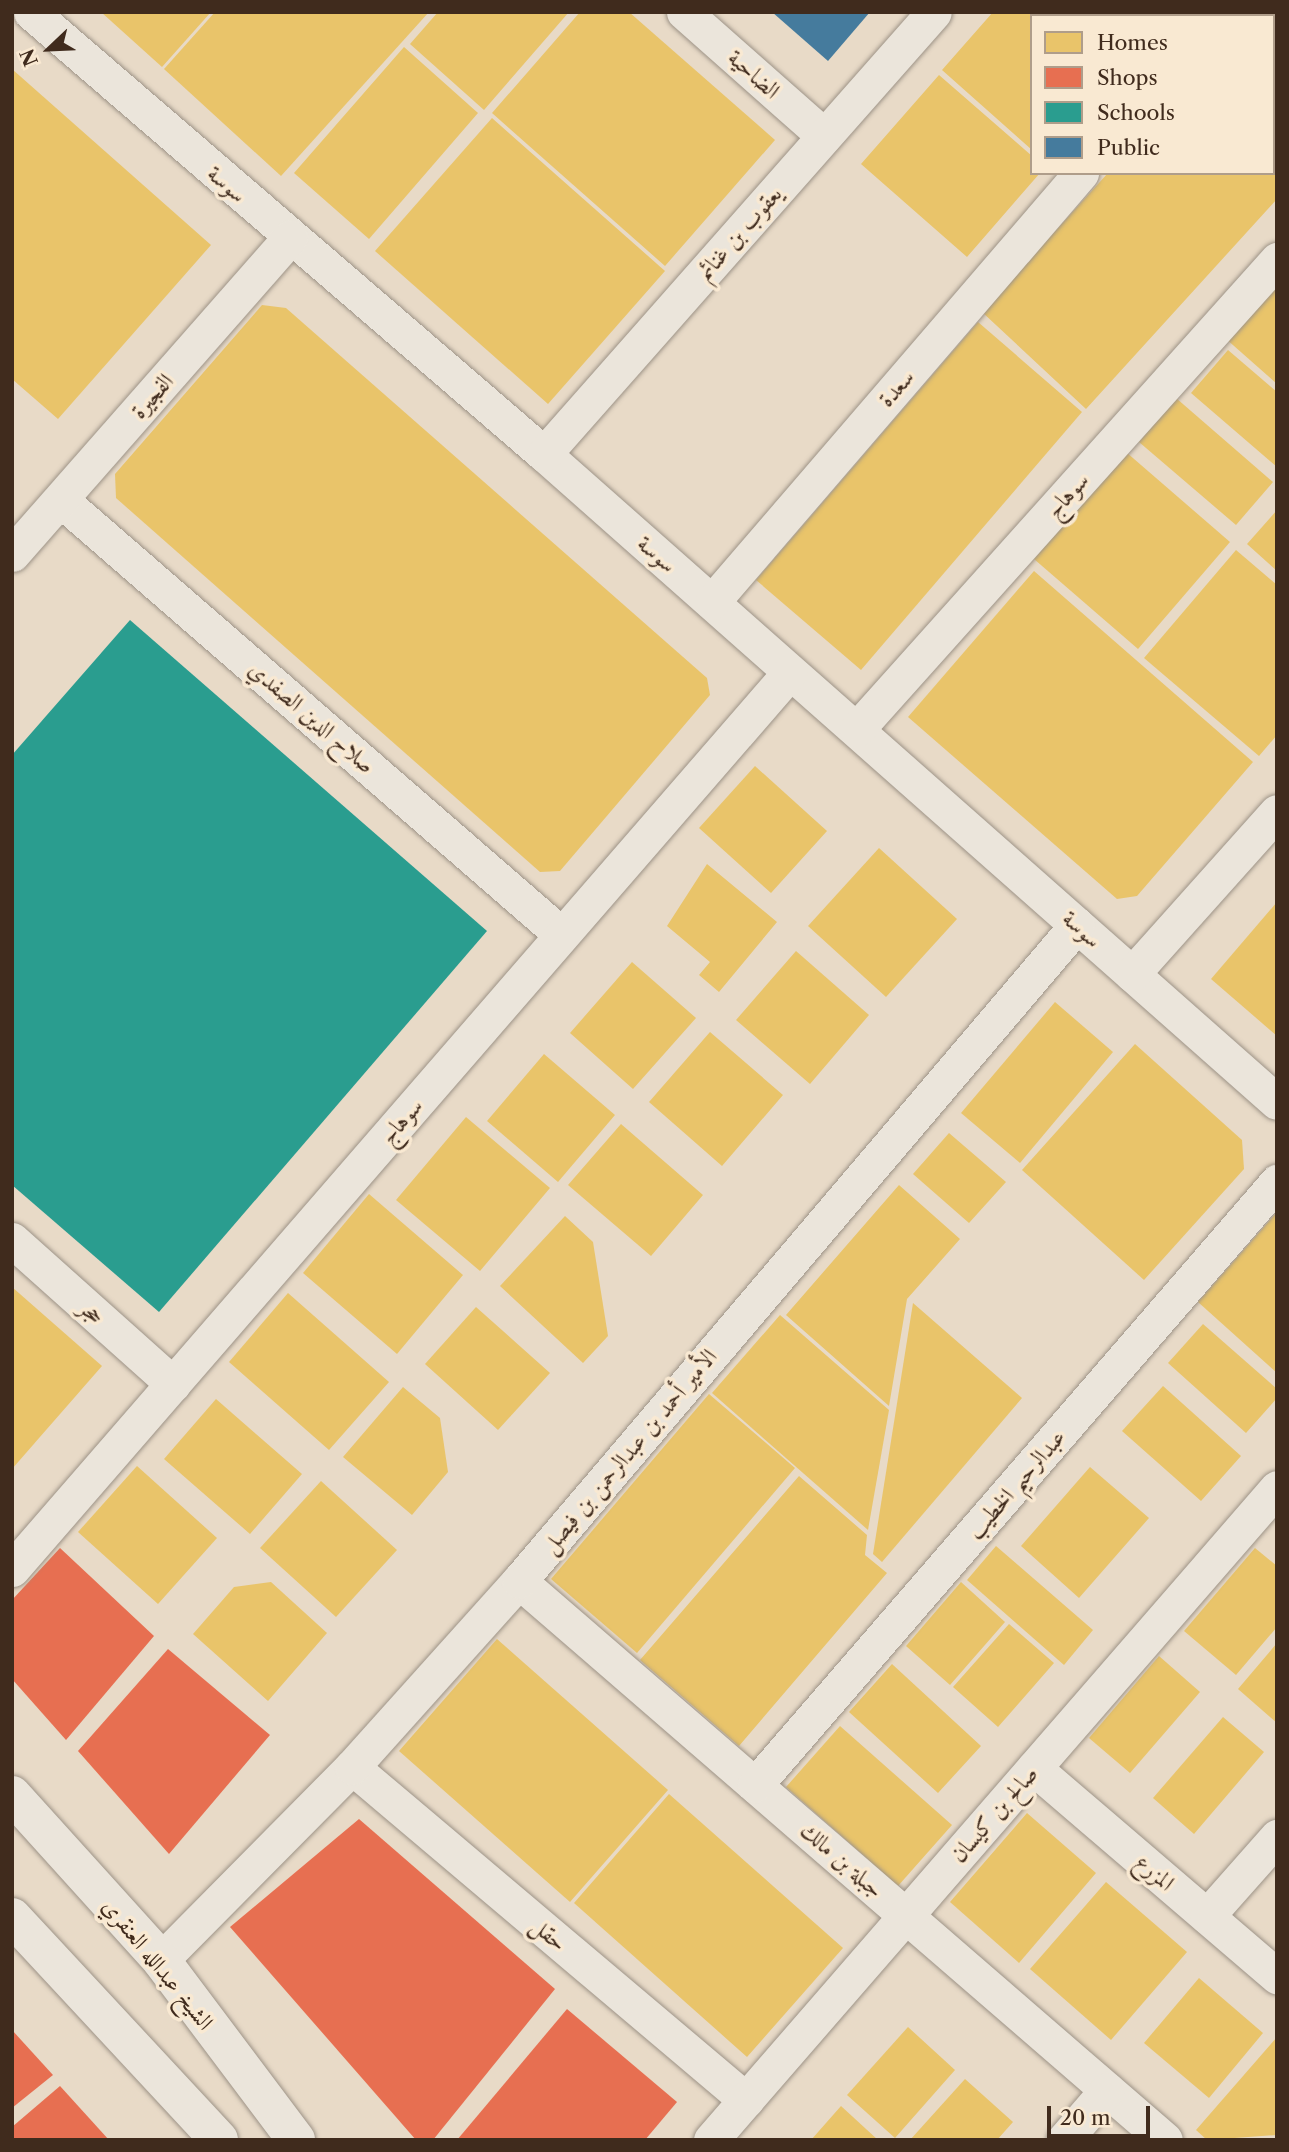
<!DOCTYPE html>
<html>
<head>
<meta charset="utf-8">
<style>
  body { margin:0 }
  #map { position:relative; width:1289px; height:2152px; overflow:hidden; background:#e8dac7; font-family:"Libre Caslon Text",Amiri,serif }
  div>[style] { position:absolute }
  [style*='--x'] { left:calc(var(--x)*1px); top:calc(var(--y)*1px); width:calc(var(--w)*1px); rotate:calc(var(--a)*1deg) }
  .homes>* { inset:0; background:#e9c46a }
  .shops>* { inset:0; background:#e76f51 }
  .schools>* { inset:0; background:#2a9d8f }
  .public>* { inset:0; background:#457b9d }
  .roads { filter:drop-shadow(0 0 2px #9d9387) drop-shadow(0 0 2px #9d9387) }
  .minor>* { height:35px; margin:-17.5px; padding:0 17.5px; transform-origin:17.5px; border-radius:17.5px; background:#ebe5db }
  .tertiary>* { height:38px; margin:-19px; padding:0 19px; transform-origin:19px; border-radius:19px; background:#ebe5db }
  span { translate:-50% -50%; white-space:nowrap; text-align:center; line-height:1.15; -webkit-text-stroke:7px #f9e9d2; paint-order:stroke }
  .street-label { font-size:23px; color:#402b1d }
  .frame { position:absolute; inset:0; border:14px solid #402b1d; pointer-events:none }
  .legend { position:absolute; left:1030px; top:14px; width:245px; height:161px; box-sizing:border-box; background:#f9e9d2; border:2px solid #af9d8a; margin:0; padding:9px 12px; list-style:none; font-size:21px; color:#402b1d }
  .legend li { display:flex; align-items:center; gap:14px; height:35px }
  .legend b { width:35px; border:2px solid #af9d8a }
  .north { position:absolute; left:14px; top:14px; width:70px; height:70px; -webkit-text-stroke:5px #f9e9d2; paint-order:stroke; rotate:247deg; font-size:19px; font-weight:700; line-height:28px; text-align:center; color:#402b1d }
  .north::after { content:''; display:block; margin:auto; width:24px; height:32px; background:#402b1d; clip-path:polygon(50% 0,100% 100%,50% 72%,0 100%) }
  .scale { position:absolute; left:1047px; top:2106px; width:103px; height:32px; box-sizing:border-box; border:4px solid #402b1d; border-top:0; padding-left:9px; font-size:21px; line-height:24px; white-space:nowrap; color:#402b1d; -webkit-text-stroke:5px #f9e9d2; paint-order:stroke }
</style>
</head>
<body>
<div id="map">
  <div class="homes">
    <i style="clip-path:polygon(101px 12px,211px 12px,162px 67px)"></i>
    <i style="clip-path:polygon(215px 12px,429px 12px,281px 176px,164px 69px)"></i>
    <i style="clip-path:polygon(438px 12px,569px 12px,484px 110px,410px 44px)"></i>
    <i style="clip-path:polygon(580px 12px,629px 12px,775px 140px,665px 266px,492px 113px)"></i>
    <i style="clip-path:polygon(993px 12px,1066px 16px,1032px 16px,1032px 150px,942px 70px)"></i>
    <i style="clip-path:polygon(1069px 12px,1170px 12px,1174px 16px,1073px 16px)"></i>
    <i style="clip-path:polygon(1268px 12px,1277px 12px,1277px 49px,1273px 16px)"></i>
    <i style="clip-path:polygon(404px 47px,478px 113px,369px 239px,294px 173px)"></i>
    <i style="clip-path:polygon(12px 69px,211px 245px,58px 419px,12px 379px)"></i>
    <i style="clip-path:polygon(939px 75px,1032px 156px,1032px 173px,1040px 173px,967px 257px,861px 164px)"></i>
    <i style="clip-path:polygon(492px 118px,665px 271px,548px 404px,375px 251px)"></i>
    <i style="clip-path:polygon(1273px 119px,1277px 199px,1086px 409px,982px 312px,1108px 173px,1273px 173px)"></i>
    <i style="clip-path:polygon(1277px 279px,1277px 384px,1225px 338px)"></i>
    <i style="clip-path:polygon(262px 305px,286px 308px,707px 678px,710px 695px,560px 871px,540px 872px,116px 498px,115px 474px)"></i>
    <i style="clip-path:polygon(978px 322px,1082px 412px,861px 670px,756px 580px)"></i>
    <i style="clip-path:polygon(1228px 350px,1277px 392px,1277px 467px,1191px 393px)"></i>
    <i style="clip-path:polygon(1176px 398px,1273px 482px,1236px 525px,1139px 442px)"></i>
    <i style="clip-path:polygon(1126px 452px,1230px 542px,1138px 649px,1034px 559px)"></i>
    <i style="clip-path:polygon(1277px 510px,1277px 571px,1247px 544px)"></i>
    <i style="clip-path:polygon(1236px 550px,1277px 585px,1277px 735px,1259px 756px,1144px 658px)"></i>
    <i style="clip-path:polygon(1034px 571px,1253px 762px,1137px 896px,1117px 899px,908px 717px)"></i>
    <i style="clip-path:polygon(755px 766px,827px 831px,771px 893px,699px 828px)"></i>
    <i style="clip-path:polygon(879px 848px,957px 919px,886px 997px,808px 926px)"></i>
    <i style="clip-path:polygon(707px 864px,777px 922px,719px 992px,699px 975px,710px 962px,667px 926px)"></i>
    <i style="clip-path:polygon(1277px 902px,1277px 1036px,1211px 979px)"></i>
    <i style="clip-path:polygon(796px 951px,869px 1015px,810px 1084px,736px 1020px)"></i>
    <i style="clip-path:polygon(632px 962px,696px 1018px,633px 1089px,570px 1033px)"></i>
    <i style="clip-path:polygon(1055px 1002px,1113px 1052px,1020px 1163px,961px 1113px)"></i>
    <i style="clip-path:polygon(710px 1032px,783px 1095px,722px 1166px,649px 1102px)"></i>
    <i style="clip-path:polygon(1135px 1044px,1242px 1140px,1244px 1169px,1144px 1280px,1022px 1170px)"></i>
    <i style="clip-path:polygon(544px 1054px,615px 1115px,558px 1182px,487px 1121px)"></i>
    <i style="clip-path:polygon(466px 1117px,550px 1188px,480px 1271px,396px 1200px)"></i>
    <i style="clip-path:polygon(621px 1124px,703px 1195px,651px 1256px,568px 1185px)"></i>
    <i style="clip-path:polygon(949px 1133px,1006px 1182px,969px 1223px,913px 1174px)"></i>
    <i style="clip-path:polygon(899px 1185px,960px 1239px,907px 1299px,889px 1406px,786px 1315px)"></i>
    <i style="clip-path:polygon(369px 1194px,463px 1275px,397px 1354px,303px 1273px)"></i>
    <i style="clip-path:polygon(1277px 1212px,1277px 1373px,1198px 1302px)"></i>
    <i style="clip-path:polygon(565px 1216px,593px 1242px,608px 1336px,583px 1363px,500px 1286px)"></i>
    <i style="clip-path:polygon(12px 1287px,102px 1366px,12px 1469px)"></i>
    <i style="clip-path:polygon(288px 1293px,389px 1382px,329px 1450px,229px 1362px)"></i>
    <i style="clip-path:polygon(913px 1303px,1022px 1398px,882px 1562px,873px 1554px)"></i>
    <i style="clip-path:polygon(476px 1307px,550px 1373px,498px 1430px,425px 1364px)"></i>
    <i style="clip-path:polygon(780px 1315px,889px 1410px,868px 1530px,712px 1393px)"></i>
    <i style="clip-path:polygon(1203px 1324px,1277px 1389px,1277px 1398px,1246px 1433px,1168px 1363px)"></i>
    <i style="clip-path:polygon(1163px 1386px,1241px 1456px,1201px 1501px,1122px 1431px)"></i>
    <i style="clip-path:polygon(403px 1387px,440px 1418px,448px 1472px,412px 1515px,343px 1457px)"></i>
    <i style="clip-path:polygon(709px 1394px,795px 1468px,637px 1653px,551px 1579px)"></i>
    <i style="clip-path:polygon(216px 1399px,302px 1474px,250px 1534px,164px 1459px)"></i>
    <i style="clip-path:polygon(137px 1466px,217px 1538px,158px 1604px,78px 1532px)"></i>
    <i style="clip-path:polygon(1090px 1467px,1149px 1518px,1079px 1598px,1021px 1546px)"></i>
    <i style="clip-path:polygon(799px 1476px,867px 1535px,865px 1555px,887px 1573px,739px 1746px,640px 1660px)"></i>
    <i style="clip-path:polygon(321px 1481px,397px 1550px,336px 1617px,260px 1548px)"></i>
    <i style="clip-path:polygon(996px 1546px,1093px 1630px,1064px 1665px,967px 1580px)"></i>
    <i style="clip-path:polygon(1255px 1548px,1277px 1566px,1277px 1627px,1236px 1675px,1184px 1631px)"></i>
    <i style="clip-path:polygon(271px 1582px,327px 1633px,268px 1701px,193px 1634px,234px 1587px)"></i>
    <i style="clip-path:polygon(961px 1582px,1005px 1622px,950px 1685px,906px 1646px)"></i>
    <i style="clip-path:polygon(1009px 1624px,1054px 1663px,998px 1727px,953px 1687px)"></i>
    <i style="clip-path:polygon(497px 1639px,668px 1790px,570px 1902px,399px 1751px)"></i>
    <i style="clip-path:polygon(1277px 1643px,1277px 1723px,1238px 1689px)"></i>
    <i style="clip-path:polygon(1159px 1656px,1200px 1692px,1130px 1773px,1089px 1738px)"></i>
    <i style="clip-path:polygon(892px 1664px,981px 1746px,938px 1793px,849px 1712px)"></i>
    <i style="clip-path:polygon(1223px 1717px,1264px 1752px,1194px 1834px,1153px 1798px)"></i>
    <i style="clip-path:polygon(840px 1726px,952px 1825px,898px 1886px,786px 1787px)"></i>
    <i style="clip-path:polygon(669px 1794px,843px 1948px,747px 2057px,574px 1903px)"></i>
    <i style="clip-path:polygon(1027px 1813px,1096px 1873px,1019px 1963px,950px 1902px)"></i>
    <i style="clip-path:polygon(1106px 1882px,1187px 1952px,1111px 2040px,1030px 1969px)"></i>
    <i style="clip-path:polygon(1199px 1978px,1263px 2033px,1209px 2098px,1144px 2043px)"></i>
    <i style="clip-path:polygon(908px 2027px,955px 2070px,895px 2138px,847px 2095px)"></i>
    <i style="clip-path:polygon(1277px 2037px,1277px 2135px,1207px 2140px,1196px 2130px)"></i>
    <i style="clip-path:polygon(965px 2079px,1013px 2122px,997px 2140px,910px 2140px)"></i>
    <i style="clip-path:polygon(841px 2106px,878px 2140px,811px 2140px)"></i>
  </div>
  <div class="shops">
    <i style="clip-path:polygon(60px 1548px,154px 1636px,66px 1740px,12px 1679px,12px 1600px)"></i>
    <i style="clip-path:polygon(168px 1649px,270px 1735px,169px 1854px,78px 1751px)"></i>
    <i style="clip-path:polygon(359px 1819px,555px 1989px,433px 2140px,416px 2140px,230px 1927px)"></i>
    <i style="clip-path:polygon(567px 2009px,677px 2102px,645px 2140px,457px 2140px)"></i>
    <i style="clip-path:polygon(12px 2030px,53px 2075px,12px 2108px)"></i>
    <i style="clip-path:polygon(60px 2086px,109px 2140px,12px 2140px,12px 2127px)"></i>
  </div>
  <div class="schools">
    <i style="clip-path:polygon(130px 620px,487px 931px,159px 1312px,12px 1185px,12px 755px)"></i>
  </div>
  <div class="public">
    <i style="clip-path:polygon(772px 12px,870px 12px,828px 61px)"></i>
  </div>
  <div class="roads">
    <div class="minor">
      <i style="--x:31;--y:12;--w:677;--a:40.75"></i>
      <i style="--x:544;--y:454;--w:978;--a:41.48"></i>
      <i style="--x:684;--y:12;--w:187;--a:41.5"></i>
      <i style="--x:1216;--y:16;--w:5;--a:-53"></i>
      <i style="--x:1273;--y:92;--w:5;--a:37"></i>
      <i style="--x:544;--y:454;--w:589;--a:-48.58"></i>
      <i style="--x:61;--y:500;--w:663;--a:40.97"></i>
      <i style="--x:12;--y:554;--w:421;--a:-48.7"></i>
      <i style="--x:712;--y:602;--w:566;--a:-49.3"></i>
      <i style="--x:857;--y:729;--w:630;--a:-48.15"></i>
      <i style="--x:1132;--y:974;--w:217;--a:-48.2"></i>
      <i style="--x:12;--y:1240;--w:216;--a:41.8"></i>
      <i style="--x:12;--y:1569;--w:1187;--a:-49.06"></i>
      <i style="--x:519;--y:1581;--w:854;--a:40.87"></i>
      <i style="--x:352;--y:1767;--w:516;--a:40.2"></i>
      <i style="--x:1034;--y:1768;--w:320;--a:40.6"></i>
      <i style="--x:755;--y:1785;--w:798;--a:-49.12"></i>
      <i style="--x:1207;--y:1916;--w:106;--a:-48.5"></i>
      <i style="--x:161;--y:1960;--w:272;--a:-45.3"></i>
      <i style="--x:352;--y:1767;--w:250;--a:-48.1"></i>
      <i style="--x:519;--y:1581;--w:861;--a:-49.62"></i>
      <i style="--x:711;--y:2140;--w:863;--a:-49.04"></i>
      <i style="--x:1064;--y:2140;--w:66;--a:-49.3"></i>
    </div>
    <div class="tertiary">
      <i style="--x:12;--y:1795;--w:222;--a:47.9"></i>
      <i style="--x:161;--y:1960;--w:225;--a:53.1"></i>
      <i style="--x:12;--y:1917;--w:304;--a:47.1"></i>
    </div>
  </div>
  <div class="street-label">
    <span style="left:754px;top:74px;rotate:42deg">الضاحية</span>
    <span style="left:227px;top:184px;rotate:41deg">سوسة</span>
    <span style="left:739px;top:233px;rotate:-49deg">يعقوب بن غنائم</span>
    <span style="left:896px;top:388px;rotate:-49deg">سعدة</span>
    <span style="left:152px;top:396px;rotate:-49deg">الفجيرة</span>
    <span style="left:1067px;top:495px;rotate:-48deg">سوهاج</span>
    <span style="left:657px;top:554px;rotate:41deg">سوسة</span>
    <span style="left:312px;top:717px;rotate:41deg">صلاح الدين الصفدي</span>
    <span style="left:1082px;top:929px;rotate:42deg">سوسة</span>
    <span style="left:401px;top:1121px;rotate:-49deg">سوهاج</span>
    <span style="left:92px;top:1312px;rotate:42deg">حجر</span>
    <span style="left:629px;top:1451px;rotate:-50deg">الأمير أحمد بن عبدالرحمن بن فيصل</span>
    <span style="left:1016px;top:1484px;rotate:-49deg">عبدالرحيم الخطيب</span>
    <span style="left:994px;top:1814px;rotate:-49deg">صالح بن كيسان</span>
    <span style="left:842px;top:1860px;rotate:41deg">جبلة بن مالك</span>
    <span style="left:1155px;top:1872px;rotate:41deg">المزرع</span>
    <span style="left:549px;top:1934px;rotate:40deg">حقل</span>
    <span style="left:158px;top:1964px;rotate:51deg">الشيخ عبدالله العنقري</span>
  </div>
  <div class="frame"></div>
  <ul class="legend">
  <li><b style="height:19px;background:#e9c46a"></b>Homes</li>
  <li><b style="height:19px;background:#e76f51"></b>Shops</li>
  <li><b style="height:19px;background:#2a9d8f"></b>Schools</li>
  <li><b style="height:19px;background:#457b9d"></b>Public</li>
  </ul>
  <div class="north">N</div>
  <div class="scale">20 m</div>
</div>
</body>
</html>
